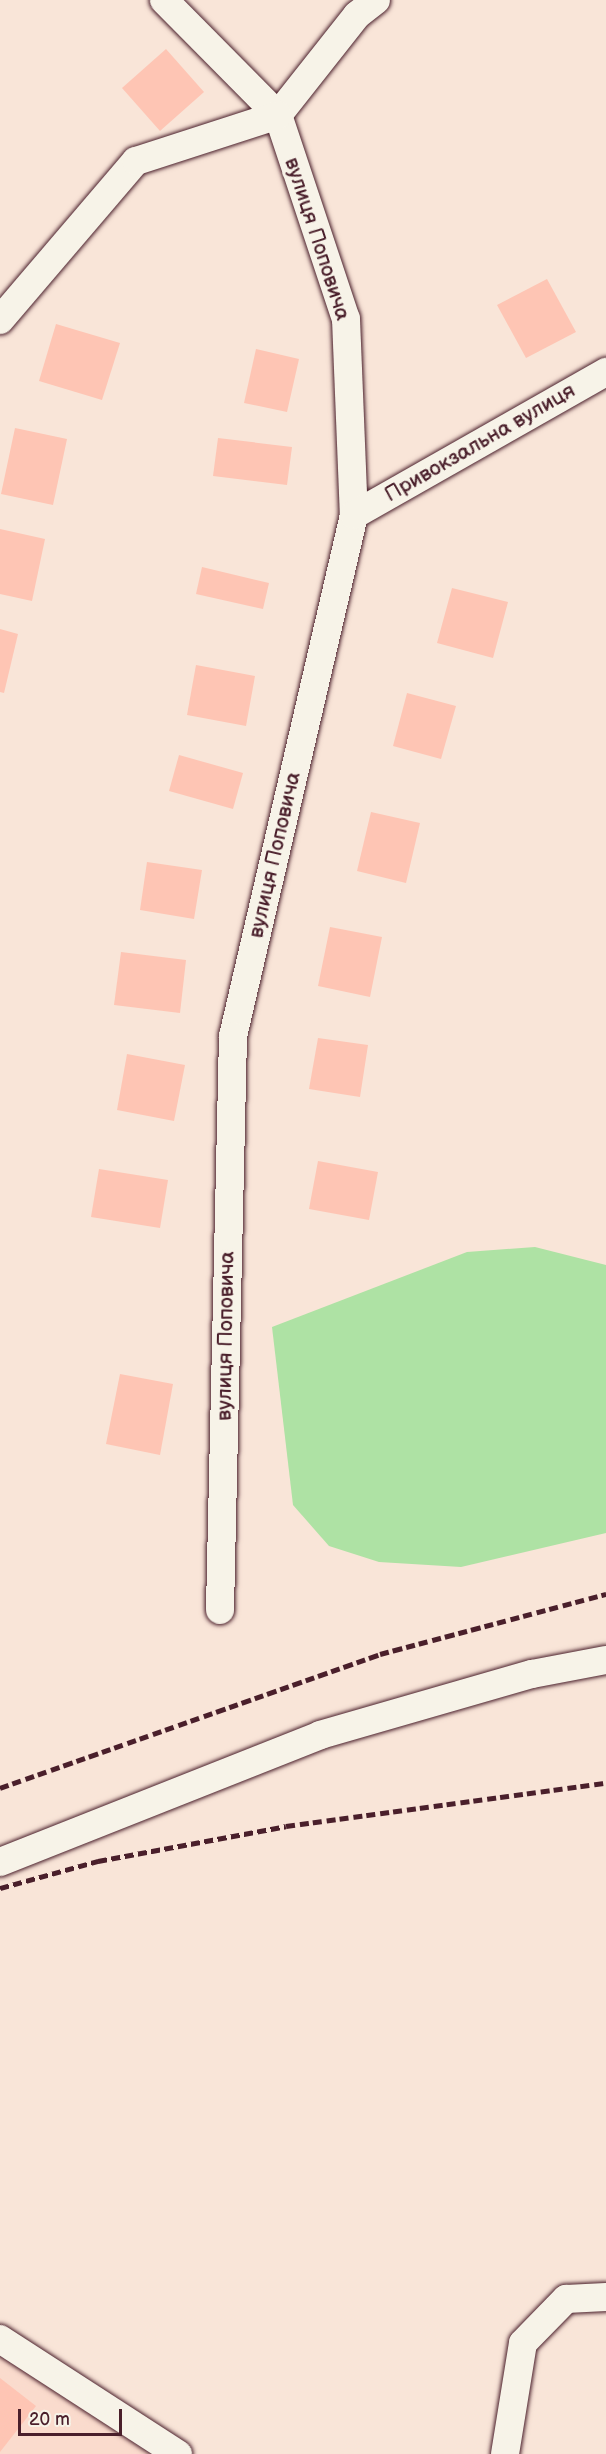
<!DOCTYPE html>
<html>
<head>
<meta charset="utf-8">
<style>
  body { margin:0 }
  #map { position:relative; width:606px; height:2454px; overflow:hidden; background:#f9e5d8; font-family:"Balsamiq Sans",sans-serif }
  div>[style] { position:absolute }
  [style*='--x'] { left:calc(var(--x)*1px); top:calc(var(--y)*1px); width:calc(var(--w)*1px); rotate:calc(var(--a)*1deg) }
  .built>* { inset:0; background:#fadbcd }
  .green>* { inset:0; background:#aee2a4 }
  .building>* { inset:0; background:#fec5b4 }
  .roads { filter:drop-shadow(0 0 2px #4a1f2b) drop-shadow(0 0 2px #4a1f2b) }
  .street>* { height:28px; margin:-14px; padding:0 14px; transform-origin:14px; border-radius:14px; background:#f7f3e8 }
  .rail>* { height:4.5px; margin-top:-2.25px; transform-origin:0; background:repeating-linear-gradient(90deg,#4a1f2b 0 9px,transparent 0 13.5px) }
  span { translate:-50% -50%; white-space:nowrap; text-align:center; line-height:1.15; -webkit-text-stroke:6px #f7f3e8; paint-order:stroke }
  .street-label { font-size:21px; color:#4a1f2b }
  .scale { position:absolute; left:18px; top:2409px; width:104px; height:27px; box-sizing:border-box; border:3px solid #4a1f2b; border-top:0; padding-left:8px; font-size:18px; line-height:21px; white-space:nowrap; color:#4a1f2b; -webkit-text-stroke:4px #f7f3e8; paint-order:stroke }
</style>
</head>
<body>
<div id="map">
  <div class="built">
    <i style="clip-path:polygon(0 2348px,149px 2454px,0 2454px)"></i>
  </div>
  <div class="green">
    <i style="clip-path:polygon(535px 1247px,606px 1265px,606px 1533px,461px 1567px,379px 1562px,329px 1546px,293px 1505px,272px 1327px,467px 1252px)"></i>
  </div>
  <div class="building">
    <i style="clip-path:polygon(166px 49px,204px 92px,160px 131px,122px 88px)"></i>
    <i style="clip-path:polygon(547px 279px,576px 332px,526px 358px,497px 305px)"></i>
    <i style="clip-path:polygon(56px 324px,120px 343px,102px 400px,39px 381px)"></i>
    <i style="clip-path:polygon(256px 349px,299px 359px,287px 412px,244px 403px)"></i>
    <i style="clip-path:polygon(15px 428px,67px 439px,53px 505px,1px 494px)"></i>
    <i style="clip-path:polygon(218px 438px,292px 447px,287px 485px,213px 476px)"></i>
    <i style="clip-path:polygon(0 529px,45px 539px,32px 601px,0 594px)"></i>
    <i style="clip-path:polygon(202px 567px,269px 583px,263px 609px,196px 594px)"></i>
    <i style="clip-path:polygon(452px 588px,508px 602px,493px 658px,437px 643px)"></i>
    <i style="clip-path:polygon(0 629px,18px 634px,4px 693px,0 692px)"></i>
    <i style="clip-path:polygon(196px 665px,255px 676px,246px 726px,187px 715px)"></i>
    <i style="clip-path:polygon(407px 693px,456px 706px,441px 759px,393px 746px)"></i>
    <i style="clip-path:polygon(179px 755px,243px 773px,233px 809px,169px 791px)"></i>
    <i style="clip-path:polygon(371px 812px,420px 823px,406px 883px,357px 871px)"></i>
    <i style="clip-path:polygon(147px 862px,202px 870px,194px 919px,140px 910px)"></i>
    <i style="clip-path:polygon(330px 927px,382px 937px,370px 997px,318px 986px)"></i>
    <i style="clip-path:polygon(121px 952px,186px 960px,180px 1013px,114px 1005px)"></i>
    <i style="clip-path:polygon(318px 1038px,368px 1045px,360px 1097px,309px 1089px)"></i>
    <i style="clip-path:polygon(127px 1054px,185px 1065px,174px 1121px,117px 1110px)"></i>
    <i style="clip-path:polygon(318px 1161px,378px 1172px,369px 1220px,309px 1209px)"></i>
    <i style="clip-path:polygon(99px 1169px,168px 1180px,160px 1228px,91px 1217px)"></i>
    <i style="clip-path:polygon(120px 1374px,173px 1384px,160px 1455px,106px 1444px)"></i>
    <i style="clip-path:polygon(0 2378px,36px 2406px,0 2452px)"></i>
  </div>
  <div class="roads">
    <div class="street">
      <i style="--x:164;--y:0;--w:162;--a:45.3"></i>
      <i style="--x:278;--y:115;--w:215;--a:71.6"></i>
      <i style="--x:346;--y:319;--w:196;--a:87.7"></i>
      <i style="--x:354;--y:515;--w:535;--a:103.07"></i>
      <i style="--x:233;--y:1036;--w:574;--a:91.3"></i>
      <i style="--x:278;--y:115;--w:127;--a:-51.7"></i>
      <i style="--x:357;--y:15;--w:24;--a:-38"></i>
      <i style="--x:0;--y:320;--w:209;--a:-49.5"></i>
      <i style="--x:136;--y:161;--w:149;--a:-17.9"></i>
      <i style="--x:354;--y:515;--w:290;--a:-29.6"></i>
      <i style="--x:0;--y:1862;--w:344;--a:-21.6"></i>
      <i style="--x:320;--y:1735;--w:221;--a:-16.1"></i>
      <i style="--x:532;--y:1674;--w:75;--a:-10.7"></i>
      <i style="--x:0;--y:2339;--w:212;--a:32.9"></i>
      <i style="--x:505;--y:2454;--w:112;--a:-80.8"></i>
      <i style="--x:523;--y:2343;--w:62;--a:-45.7"></i>
      <i style="--x:566;--y:2299;--w:40;--a:-2.9"></i>
    </div>
  </div>
  <div class="rail">
    <i style="--x:0;--y:1788;--w:403;--a:-19.4"></i>
    <i style="--x:380;--y:1654;--w:234;--a:-14.9"></i>
    <i style="--x:0;--y:1888;--w:102;--a:-15.4"></i>
    <i style="--x:98;--y:1861;--w:191;--a:-10.5"></i>
    <i style="--x:286;--y:1826;--w:323;--a:-7.7"></i>
  </div>
  <div class="street-label">
    <span style="left:317px;top:239px;rotate:72deg">вулиця Поповича</span>
    <span style="left:480px;top:443px;rotate:-30deg">Привокзальна вулиця</span>
    <span style="left:275px;top:855px;rotate:-77deg">вулиця Поповича</span>
    <span style="left:226px;top:1336px;rotate:-89deg">вулиця Поповича</span>
  </div>
  <div class="scale">20 m</div>
</div>
</body>
</html>
